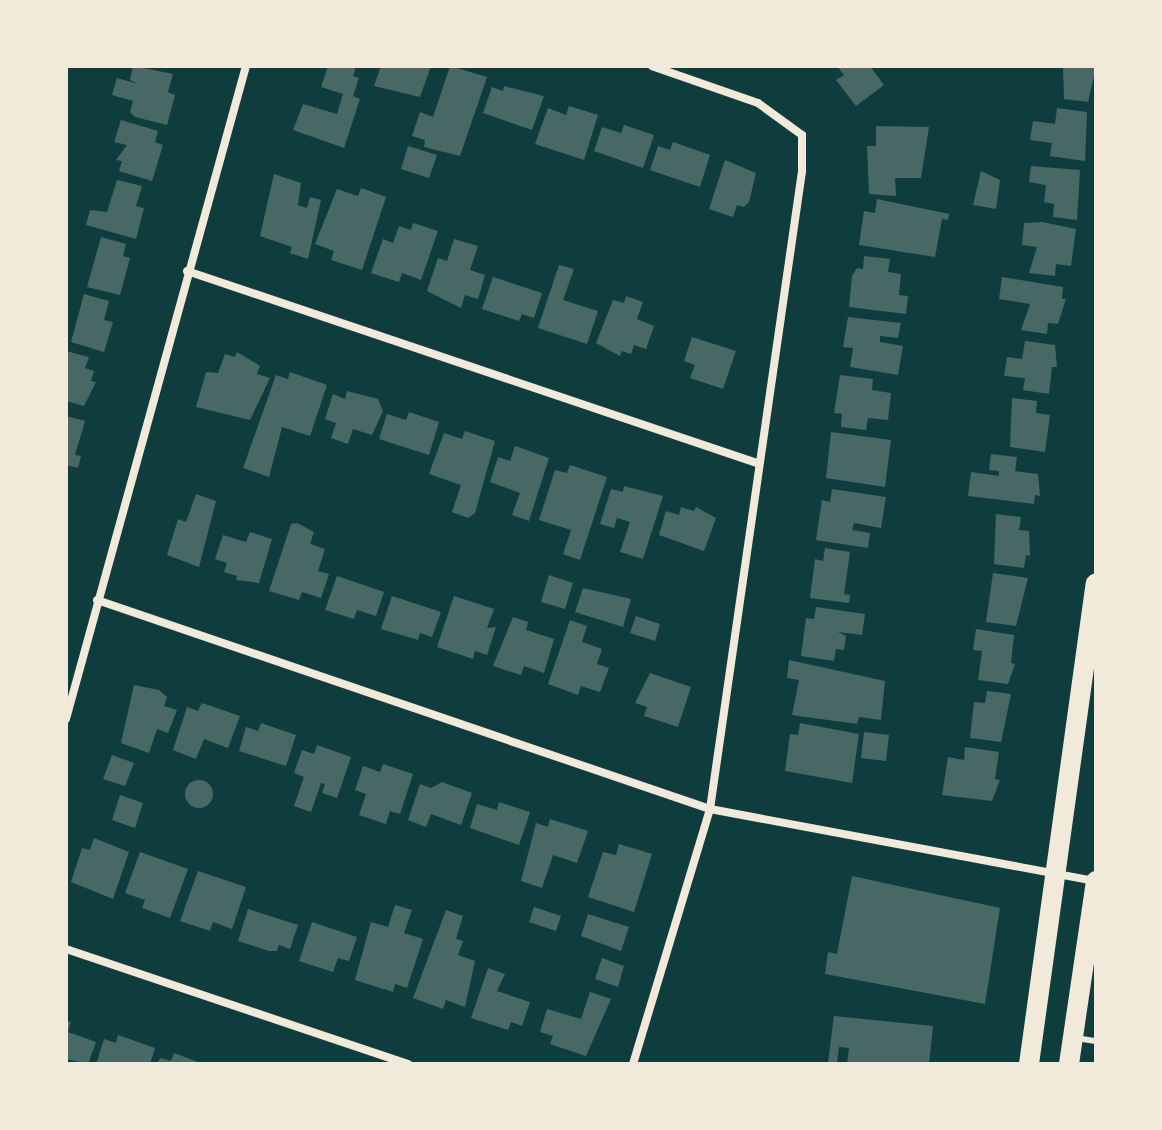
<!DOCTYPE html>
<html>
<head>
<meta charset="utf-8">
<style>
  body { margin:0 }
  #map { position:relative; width:1162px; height:1130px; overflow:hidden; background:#0f3d3e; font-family:Lora,serif }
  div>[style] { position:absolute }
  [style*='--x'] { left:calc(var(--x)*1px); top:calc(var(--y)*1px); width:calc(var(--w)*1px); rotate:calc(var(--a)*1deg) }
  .building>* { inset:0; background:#486865 }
  .round { border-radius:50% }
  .service>* { height:6px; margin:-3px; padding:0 3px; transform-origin:3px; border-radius:3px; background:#f1e9da }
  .minor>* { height:8px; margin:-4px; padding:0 4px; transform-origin:4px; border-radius:4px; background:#f1e9da }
  .primary>* { height:20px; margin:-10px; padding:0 10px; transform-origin:10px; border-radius:10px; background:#f1e9da }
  span { translate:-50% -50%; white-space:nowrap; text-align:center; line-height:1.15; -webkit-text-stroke:8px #f1e9da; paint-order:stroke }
  .frame { position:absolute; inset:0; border:68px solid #f1e9da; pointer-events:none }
</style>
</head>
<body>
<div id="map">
  <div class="building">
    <i style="clip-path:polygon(133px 66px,173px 74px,168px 92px,175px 95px,167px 125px,135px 117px,130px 112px,133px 101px,112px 95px,117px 78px,138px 84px,130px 80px)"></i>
    <i style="clip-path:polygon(328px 66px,356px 66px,353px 76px,359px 78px,353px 96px,360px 99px,344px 148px,293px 130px,303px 104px,337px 114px,343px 94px,321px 87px)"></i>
    <i style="clip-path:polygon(381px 66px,431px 66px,420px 97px,374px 86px)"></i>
    <i style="clip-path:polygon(450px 66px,487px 77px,460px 156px,424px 147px,425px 140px,412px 136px,420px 112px,433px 117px)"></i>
    <i style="clip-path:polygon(837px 66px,870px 66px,884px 85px,856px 106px,836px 80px,844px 75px)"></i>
    <i style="clip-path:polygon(1063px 66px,1096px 67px,1088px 102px,1064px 99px)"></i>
    <i style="clip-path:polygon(504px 86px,544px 96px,532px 130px,483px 113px,492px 87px,503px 91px)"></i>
    <i style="clip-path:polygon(569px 106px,598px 115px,584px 160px,535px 144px,548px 108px,566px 115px)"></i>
    <i style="clip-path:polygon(1057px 108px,1087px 112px,1085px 161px,1050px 156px,1052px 143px,1030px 140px,1033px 121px,1055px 124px)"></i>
    <i style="clip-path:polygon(121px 120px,158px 131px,155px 142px,163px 145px,152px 181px,119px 171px,122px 161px,116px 160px,127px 145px,114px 142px)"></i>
    <i style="clip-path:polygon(624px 125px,654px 135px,643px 168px,594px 151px,602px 127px,621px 133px)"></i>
    <i style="clip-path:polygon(876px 126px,929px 127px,921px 178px,895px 178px,896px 196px,869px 194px,867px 146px,876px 146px)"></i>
    <i style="clip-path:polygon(673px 142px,710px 155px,700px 187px,650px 170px,658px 146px,670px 150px)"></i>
    <i style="clip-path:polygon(408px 146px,437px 155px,429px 178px,401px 169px)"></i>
    <i style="clip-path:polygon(725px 160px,756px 173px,749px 202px,744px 207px,737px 205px,733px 217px,709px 209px)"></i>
    <i style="clip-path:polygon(1031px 166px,1080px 170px,1077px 220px,1053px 217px,1054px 204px,1044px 202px,1046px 185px,1029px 182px)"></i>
    <i style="clip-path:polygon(981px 171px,1000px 180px,996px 209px,973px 205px)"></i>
    <i style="clip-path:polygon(274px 174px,301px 183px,298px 205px,307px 208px,310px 197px,321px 200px,308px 259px,290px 253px,292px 247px,260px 236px)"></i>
    <i style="clip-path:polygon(117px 180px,142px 186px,136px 206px,144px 208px,136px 239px,86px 225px,90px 210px,107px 212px)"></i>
    <i style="clip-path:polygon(361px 188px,386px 197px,362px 270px,331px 260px,334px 251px,315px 244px,337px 189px,358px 196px)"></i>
    <i style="clip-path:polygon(877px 199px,949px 214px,948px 220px,942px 219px,935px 257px,859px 245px,864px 211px,875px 213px)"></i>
    <i style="clip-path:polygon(1042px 222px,1076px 229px,1071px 266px,1056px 264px,1055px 276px,1029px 273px,1037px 247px,1022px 245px,1024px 223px)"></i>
    <i style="clip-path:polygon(413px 223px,438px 231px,421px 280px,402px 273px,399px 282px,371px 273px,383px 239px,393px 243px,399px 226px,411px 230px)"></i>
    <i style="clip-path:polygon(101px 237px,126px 244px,123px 256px,130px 258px,120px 295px,87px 287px)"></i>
    <i style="clip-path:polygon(454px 239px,478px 246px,470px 270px,485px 275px,478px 299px,465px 295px,461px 308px,427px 291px,438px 258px,447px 261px)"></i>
    <i style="clip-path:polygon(864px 256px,890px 259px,888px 272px,901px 274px,899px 295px,908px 296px,906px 314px,849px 307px,852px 276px,857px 268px,863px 269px)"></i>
    <i style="clip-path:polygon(559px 265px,574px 269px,563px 300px,598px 311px,587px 344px,538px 328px)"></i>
    <i style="clip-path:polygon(493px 277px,542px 293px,534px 318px,522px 314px,519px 321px,482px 309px)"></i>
    <i style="clip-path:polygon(1002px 277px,1063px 287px,1062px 299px,1066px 299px,1058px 324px,1048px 323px,1047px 334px,1021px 330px,1030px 304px,999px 299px)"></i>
    <i style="clip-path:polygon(84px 294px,109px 301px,104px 320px,113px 322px,104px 352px,71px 342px)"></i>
    <i style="clip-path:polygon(626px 296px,643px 302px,637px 319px,654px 326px,646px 349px,634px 345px,631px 354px,622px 351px,620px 356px,596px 343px,613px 300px,624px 303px)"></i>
    <i style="clip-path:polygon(848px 317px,901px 323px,898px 338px,880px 336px,880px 342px,903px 346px,898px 375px,850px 367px,853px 348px,843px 347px)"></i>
    <i style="clip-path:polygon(692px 337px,736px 351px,723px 389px,690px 378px,695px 365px,684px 361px)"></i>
    <i style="clip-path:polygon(1025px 341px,1055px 345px,1057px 367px,1052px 367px,1049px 394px,1023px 390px,1025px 378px,1004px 376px,1007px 357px,1022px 359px)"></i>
    <i style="clip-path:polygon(66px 351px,89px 357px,85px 368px,94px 371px,91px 381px,96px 382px,84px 406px,66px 401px)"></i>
    <i style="clip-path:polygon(237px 352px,260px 366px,257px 374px,270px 378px,250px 420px,196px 407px,206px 372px,218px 373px,225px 354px,235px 357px)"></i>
    <i style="clip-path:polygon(290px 372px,327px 385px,310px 436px,282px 427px,269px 477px,243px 468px,276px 375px,288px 379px)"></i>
    <i style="clip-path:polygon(840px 375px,873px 379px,872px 390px,891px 393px,888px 420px,868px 418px,866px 430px,841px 427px,842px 414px,834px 413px)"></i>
    <i style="clip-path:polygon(347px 391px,378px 399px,383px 411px,372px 435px,353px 429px,348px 444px,331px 438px,336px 423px,325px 419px,333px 394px,345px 399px)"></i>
    <i style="clip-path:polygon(1012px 398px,1037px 401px,1036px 413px,1050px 415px,1045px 452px,1010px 447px)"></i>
    <i style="clip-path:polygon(409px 412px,439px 422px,429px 455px,379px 439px,387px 414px,406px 420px)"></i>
    <i style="clip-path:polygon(66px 416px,85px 421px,75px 455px,81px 456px,78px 468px,66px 465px)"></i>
    <i style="clip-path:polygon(465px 431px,495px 441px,475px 513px,468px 518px,452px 512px,461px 485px,429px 474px,444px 433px,462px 439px)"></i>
    <i style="clip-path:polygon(831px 432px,891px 440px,885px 487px,826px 478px)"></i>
    <i style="clip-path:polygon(515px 446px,549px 458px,529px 521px,512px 515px,520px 493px,490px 482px,498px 457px,510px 461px)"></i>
    <i style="clip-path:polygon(991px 454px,1017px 457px,1015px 471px,1038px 474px,1040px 496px,1035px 495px,1034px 504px,968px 496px,971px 472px,999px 476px,999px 471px,989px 470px)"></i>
    <i style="clip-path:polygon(570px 465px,607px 477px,580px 560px,563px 554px,571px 530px,539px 520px,555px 470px,567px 473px)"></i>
    <i style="clip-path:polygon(624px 486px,663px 496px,643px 559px,620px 552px,630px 522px,617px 518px,614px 528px,600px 524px,611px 489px,623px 492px)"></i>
    <i style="clip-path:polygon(832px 489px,886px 497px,881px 528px,854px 523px,852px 530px,870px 533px,868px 548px,816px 540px,822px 500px,830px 502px)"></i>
    <i style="clip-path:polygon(196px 494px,216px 501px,199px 567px,167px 555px,178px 519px,186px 522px)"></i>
    <i style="clip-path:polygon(681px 507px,694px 511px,696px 507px,716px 518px,704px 551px,659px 535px,666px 511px,679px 515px)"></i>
    <i style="clip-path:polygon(996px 514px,1021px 517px,1019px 530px,1029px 531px,1030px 556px,1026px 555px,1024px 568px,994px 564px)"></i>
    <i style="clip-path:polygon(297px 523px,314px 532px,310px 544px,325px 549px,318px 571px,329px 574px,321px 598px,302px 592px,299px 600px,269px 591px,291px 524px)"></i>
    <i style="clip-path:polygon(250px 532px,272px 539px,259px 583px,236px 580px,237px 576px,224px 572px,227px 563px,215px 559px,223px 535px,246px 542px)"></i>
    <i style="clip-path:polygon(825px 548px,850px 552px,844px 594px,850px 595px,849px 603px,810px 598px,815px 559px,823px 561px)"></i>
    <i style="clip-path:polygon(993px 573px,1028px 578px,1016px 626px,986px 622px)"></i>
    <i style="clip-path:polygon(549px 575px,573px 583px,565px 609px,541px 602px)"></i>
    <i style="clip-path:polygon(337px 576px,384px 592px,376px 616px,357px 610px,354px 619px,325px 610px)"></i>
    <i style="clip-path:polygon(583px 588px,631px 599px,623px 627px,575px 612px)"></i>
    <i style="clip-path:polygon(392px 596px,441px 612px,432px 637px,420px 633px,418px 640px,381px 629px)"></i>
    <i style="clip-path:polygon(454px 596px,494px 609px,487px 628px,496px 627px,487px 655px,475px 651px,473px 659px,437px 647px)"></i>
    <i style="clip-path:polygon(816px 607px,865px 614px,862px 635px,838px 632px,846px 636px,844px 650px,836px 649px,834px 661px,801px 656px,806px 618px,814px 619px)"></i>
    <i style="clip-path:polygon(636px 616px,660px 624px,655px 641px,630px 633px)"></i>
    <i style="clip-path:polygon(513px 617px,528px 622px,526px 630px,554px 639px,544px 673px,524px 666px,521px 675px,493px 666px)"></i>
    <i style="clip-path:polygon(570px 620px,587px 626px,582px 642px,602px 649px,597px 664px,609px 668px,600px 692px,581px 686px,578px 695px,548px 684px)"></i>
    <i style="clip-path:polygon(976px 629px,1014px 635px,1011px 663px,1015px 664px,1008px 684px,978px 680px,982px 651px,973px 650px)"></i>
    <i style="clip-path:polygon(789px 660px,885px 681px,881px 720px,859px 717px,857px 724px,792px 715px,799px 680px,787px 678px)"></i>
    <i style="clip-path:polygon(650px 673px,691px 687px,678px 727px,644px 716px,647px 707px,635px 703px)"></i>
    <i style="clip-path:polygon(134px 685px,159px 690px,167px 697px,164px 706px,177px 710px,168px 733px,157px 729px,149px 753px,121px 743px)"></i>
    <i style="clip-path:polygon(987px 691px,1011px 694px,1001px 742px,970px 738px,974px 702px,985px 703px)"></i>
    <i style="clip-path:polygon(202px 703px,240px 716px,228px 748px,204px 739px,196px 759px,173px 750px,187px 707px,198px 711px)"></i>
    <i style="clip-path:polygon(261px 723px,296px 735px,286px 766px,239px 751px,246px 727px,258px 731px)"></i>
    <i style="clip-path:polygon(800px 723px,859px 734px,852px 783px,785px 771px,790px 734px,798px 735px)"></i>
    <i style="clip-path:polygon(864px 732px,889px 735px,886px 761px,861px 758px)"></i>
    <i style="clip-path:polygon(317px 745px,351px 757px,337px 798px,322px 793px,325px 784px,321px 783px,311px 812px,294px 806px,304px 777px,294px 773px,302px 750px,314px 754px)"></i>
    <i style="clip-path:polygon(965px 747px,999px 752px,995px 779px,1000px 780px,992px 801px,942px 795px,948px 757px,964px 760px)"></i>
    <i style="clip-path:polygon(112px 755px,134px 763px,125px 786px,103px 779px)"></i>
    <i style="clip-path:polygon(383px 764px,413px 774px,400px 814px,390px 811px,386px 824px,359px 815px,366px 794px,355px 790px,363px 766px,380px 772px)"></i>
    <i class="round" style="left:185px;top:780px;width:28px;height:28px"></i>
    <i style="clip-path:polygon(442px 782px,472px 793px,461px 825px,431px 814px,426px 827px,408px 820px,420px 784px,431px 788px)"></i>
    <i style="clip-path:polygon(120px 795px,143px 803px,135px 828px,112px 820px)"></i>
    <i style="clip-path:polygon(499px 802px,530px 812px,519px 845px,470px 828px,477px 804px,497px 810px)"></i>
    <i style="clip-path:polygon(550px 819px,588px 831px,577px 863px,553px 855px,542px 888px,521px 881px,536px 823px,548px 827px)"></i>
    <i style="clip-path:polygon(94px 838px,129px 852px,113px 899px,71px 882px,82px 848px,90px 850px)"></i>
    <i style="clip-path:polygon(619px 844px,652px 854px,634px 912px,588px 897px,603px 852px,616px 855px)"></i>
    <i style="clip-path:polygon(140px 852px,188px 869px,170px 918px,142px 908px,145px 900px,125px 893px)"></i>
    <i style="clip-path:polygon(198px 871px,246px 887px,232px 929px,213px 922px,210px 931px,180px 921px)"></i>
    <i style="clip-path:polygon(852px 876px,1000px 908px,985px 1004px,825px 974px,828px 952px,837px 954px)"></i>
    <i style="clip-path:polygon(395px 905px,412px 910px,404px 933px,423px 939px,407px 988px,395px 984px,393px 992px,355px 980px,371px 922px,388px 927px)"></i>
    <i style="clip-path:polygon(534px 907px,561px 916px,556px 931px,529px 922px)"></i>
    <i style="clip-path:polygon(248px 909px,298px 925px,290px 949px,279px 945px,277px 951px,269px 951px,238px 941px)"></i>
    <i style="clip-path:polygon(446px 910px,463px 916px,456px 939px,463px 941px,458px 955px,475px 961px,465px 1007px,446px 1000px,443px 1009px,413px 998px)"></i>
    <i style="clip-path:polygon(588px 914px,629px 927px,621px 951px,581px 936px)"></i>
    <i style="clip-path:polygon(312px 922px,357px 937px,349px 961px,338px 958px,333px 972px,299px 961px)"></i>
    <i style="clip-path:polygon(602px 958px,624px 966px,618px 987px,595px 979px)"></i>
    <i style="clip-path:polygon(488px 968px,505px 974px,497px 991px,530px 1002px,522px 1026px,511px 1022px,508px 1030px,471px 1018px)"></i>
    <i style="clip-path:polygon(590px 992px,611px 999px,586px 1056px,550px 1044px,553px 1036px,540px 1032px,547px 1009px,581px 1019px)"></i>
    <i style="clip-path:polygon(834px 1016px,933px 1026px,929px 1064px,847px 1064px,849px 1048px,839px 1047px,837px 1063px,828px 1062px)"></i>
    <i style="clip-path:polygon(66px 1020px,71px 1022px,68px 1032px,96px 1042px,88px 1064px,66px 1059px)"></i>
    <i style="clip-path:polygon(118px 1035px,155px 1048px,150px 1064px,96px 1064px,104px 1039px,116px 1043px)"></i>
    <i style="clip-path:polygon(174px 1053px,203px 1064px,157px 1064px,160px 1058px,171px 1061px)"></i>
  </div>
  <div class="service">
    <i style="--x:1076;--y:1038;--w:20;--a:9"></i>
  </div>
  <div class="minor">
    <i style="--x:187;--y:271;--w:601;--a:18.62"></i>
    <i style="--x:97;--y:600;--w:648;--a:18.83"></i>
    <i style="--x:710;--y:809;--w:392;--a:10.6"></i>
    <i style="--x:66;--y:719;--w:677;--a:-74.59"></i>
    <i style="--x:66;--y:949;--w:361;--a:18.6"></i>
    <i style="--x:633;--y:1064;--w:266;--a:-73.2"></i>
    <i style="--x:710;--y:809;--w:645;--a:-81.79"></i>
    <i style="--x:802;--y:171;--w:36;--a:-90"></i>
    <i style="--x:802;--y:135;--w:54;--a:-144"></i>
    <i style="--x:758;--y:103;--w:112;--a:-160.8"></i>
  </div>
  <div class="primary">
    <i style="--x:1029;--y:1064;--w:485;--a:-82.1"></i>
    <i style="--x:1069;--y:1064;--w:185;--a:-81.6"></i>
  </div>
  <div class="frame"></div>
</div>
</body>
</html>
